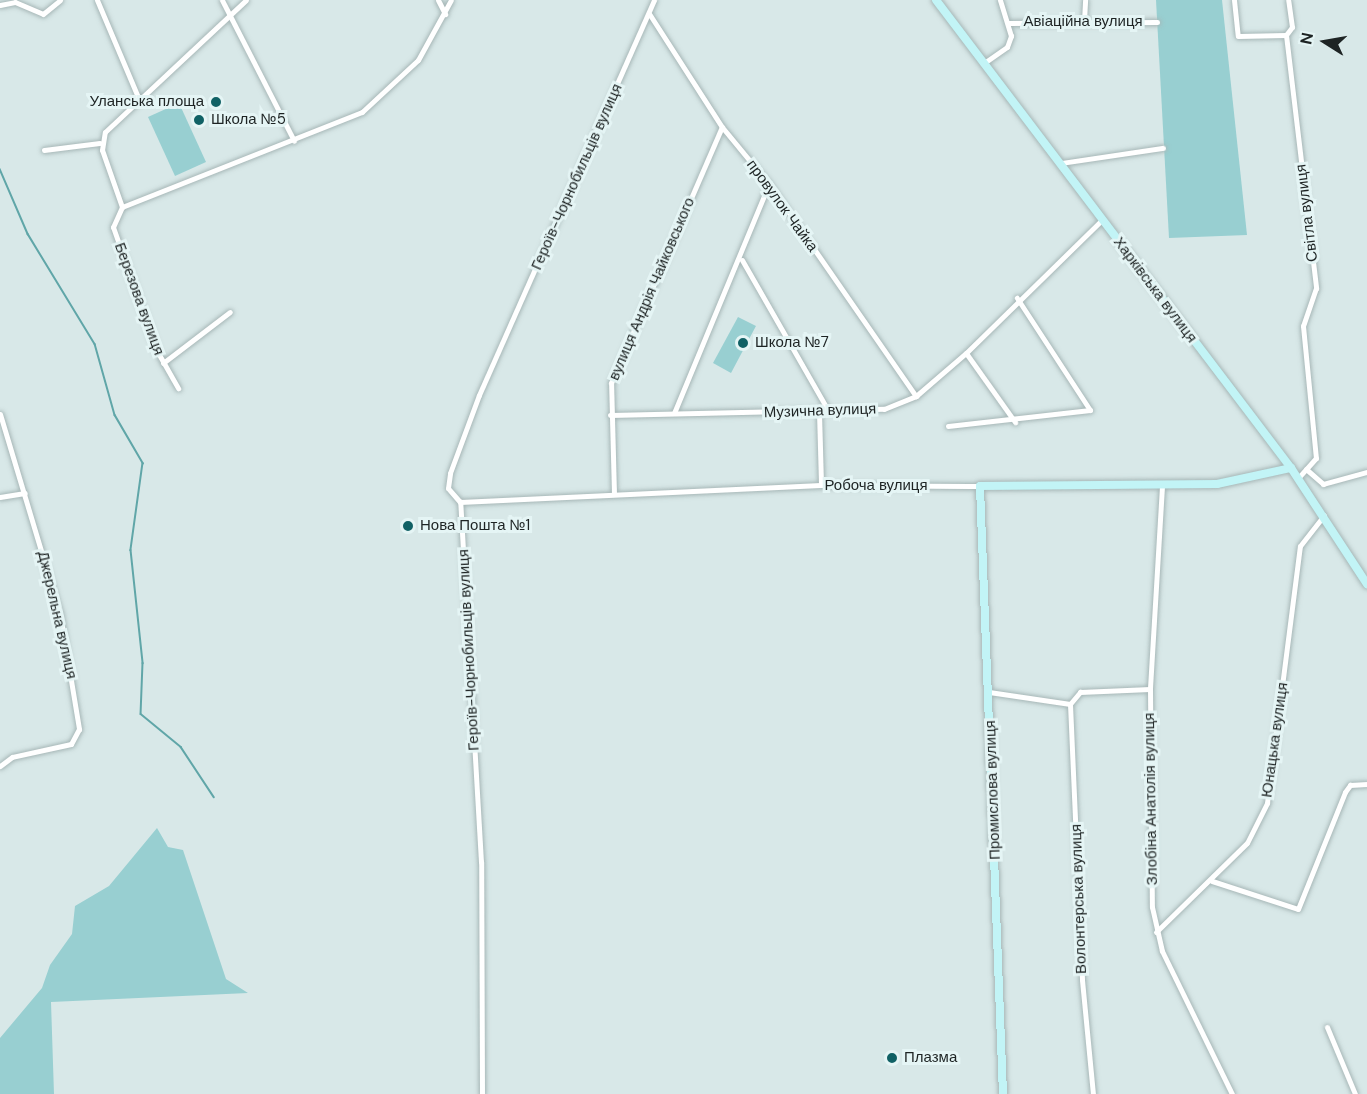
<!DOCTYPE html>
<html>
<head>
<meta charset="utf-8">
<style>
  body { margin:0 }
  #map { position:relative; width:1367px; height:1094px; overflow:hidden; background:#d8e8e8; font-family:"DM Sans",sans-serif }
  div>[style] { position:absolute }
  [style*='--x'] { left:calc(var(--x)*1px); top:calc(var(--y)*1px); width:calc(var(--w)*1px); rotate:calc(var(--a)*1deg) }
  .green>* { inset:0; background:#98cfd1 }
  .stream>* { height:1.5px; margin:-0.75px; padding:0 0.75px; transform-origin:0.75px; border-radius:0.75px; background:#60a6a8 }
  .roads { filter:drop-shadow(0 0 2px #a7b7b7) drop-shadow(0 0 2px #a7b7b7) }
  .street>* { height:5px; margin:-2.5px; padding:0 2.5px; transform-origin:2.5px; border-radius:2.5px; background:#fff }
  .secondary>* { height:8px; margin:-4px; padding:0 4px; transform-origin:4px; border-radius:4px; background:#c2f4f6 }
  .dots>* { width:16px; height:16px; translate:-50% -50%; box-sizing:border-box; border:3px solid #e5f5f5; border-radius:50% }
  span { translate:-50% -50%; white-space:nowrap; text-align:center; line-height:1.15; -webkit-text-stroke:6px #e5f5f5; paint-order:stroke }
  .street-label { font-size:15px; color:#1e2424 }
  .poi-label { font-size:15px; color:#1e2424 }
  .right { translate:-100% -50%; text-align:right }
  .left { translate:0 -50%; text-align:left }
  .north { position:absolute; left:1295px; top:12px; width:60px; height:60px; -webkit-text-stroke:4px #e5f5f5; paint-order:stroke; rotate:281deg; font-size:16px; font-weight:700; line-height:24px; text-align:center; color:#1e2424 }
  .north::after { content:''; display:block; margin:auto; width:21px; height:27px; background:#1e2424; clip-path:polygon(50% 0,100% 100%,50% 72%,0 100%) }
</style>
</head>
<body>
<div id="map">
  <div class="green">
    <i style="clip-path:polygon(1156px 0,1222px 0,1247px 235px,1169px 238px)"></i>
    <i style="clip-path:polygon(179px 103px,206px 162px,175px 176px,148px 117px)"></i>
    <i style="clip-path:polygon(738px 317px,756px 326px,731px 373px,713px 363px)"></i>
    <i style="clip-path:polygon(157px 828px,168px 847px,183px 850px,226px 979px,248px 993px,51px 1002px,54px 1094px,0 1094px,0 1038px,42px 988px,50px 965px,72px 934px,75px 906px,109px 886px)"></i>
  </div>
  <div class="stream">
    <i style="--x:0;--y:169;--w:71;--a:66.7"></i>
    <i style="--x:28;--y:234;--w:129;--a:58.7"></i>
    <i style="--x:95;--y:344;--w:74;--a:74.3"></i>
    <i style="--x:115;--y:415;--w:56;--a:59.7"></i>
    <i style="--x:143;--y:463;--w:88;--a:97.9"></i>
    <i style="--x:131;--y:550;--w:114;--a:83.9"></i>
    <i style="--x:143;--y:663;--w:51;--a:92.2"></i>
    <i style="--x:141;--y:714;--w:52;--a:39.5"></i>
    <i style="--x:181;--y:747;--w:60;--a:56.6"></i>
  </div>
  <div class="roads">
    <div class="street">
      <i style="--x:97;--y:0;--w:105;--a:67.1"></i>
      <i style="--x:222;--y:0;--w:158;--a:62.9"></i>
      <i style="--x:438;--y:0;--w:16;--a:63"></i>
      <i style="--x:1234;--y:0;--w:36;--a:84"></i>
      <i style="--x:1238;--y:36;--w:48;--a:-1.2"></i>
      <i style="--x:1286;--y:35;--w:255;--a:83.2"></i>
      <i style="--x:1316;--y:288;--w:40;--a:108.9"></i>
      <i style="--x:1303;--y:326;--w:133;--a:84.4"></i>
      <i style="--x:1316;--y:458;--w:27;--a:132"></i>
      <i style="--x:0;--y:5;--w:15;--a:-11"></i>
      <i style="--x:15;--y:2;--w:30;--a:23"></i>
      <i style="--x:43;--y:14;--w:22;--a:-39"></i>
      <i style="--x:650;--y:15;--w:133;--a:57.3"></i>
      <i style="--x:722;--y:127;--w:74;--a:50.5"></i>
      <i style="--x:769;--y:184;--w:258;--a:55.3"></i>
      <i style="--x:1084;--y:21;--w:21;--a:-87"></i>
      <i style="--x:1009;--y:23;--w:148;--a:-0.4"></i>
      <i style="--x:1286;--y:35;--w:10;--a:-53"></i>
      <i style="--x:1292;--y:27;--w:27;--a:-98"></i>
      <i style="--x:984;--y:63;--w:28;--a:-35"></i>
      <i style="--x:1007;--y:47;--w:12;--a:-70"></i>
      <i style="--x:1011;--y:36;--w:38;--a:-107"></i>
      <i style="--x:44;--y:150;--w:56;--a:-7.1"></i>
      <i style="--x:1061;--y:163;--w:103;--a:-8.4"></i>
      <i style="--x:122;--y:207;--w:258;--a:-21.6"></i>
      <i style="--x:362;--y:112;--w:76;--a:-42.9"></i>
      <i style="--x:418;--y:60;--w:68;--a:-61.2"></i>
      <i style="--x:122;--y:207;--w:60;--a:-109.3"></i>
      <i style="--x:102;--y:150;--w:18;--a:-81"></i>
      <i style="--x:105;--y:132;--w:193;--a:-43.1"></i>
      <i style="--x:122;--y:207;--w:22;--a:114"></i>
      <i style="--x:113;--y:227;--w:132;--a:70.5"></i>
      <i style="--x:157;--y:351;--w:43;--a:60.4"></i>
      <i style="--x:742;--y:260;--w:173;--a:60.2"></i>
      <i style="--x:966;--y:353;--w:85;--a:54.6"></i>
      <i style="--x:163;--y:363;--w:84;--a:-37.3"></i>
      <i style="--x:819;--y:412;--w:73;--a:88.4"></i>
      <i style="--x:674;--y:413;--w:248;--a:-67.5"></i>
      <i style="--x:0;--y:414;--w:209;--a:73.3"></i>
      <i style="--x:60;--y:614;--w:117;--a:80.6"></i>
      <i style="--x:79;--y:729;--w:17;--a:118"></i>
      <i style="--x:71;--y:744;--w:60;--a:167.6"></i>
      <i style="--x:12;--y:757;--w:15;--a:143"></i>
      <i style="--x:610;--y:415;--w:274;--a:-1.3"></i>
      <i style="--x:884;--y:409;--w:35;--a:-22"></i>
      <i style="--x:916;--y:396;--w:66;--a:-40.7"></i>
      <i style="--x:966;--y:353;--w:190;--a:-44.4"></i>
      <i style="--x:948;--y:426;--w:143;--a:-6.4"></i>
      <i style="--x:1090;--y:410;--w:134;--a:-123.1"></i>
      <i style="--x:1306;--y:469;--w:23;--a:41"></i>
      <i style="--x:1323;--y:484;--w:46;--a:-15.3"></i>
      <i style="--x:1162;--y:486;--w:203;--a:93.4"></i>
      <i style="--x:1150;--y:689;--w:218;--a:89.5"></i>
      <i style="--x:1152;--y:907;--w:45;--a:77.2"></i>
      <i style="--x:1162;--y:951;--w:159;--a:63.9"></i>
      <i style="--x:614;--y:494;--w:111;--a:-91.5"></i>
      <i style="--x:611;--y:383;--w:279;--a:-66.6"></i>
      <i style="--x:0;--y:497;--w:25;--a:-9"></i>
      <i style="--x:460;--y:502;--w:361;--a:-2.7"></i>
      <i style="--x:821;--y:485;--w:159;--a:0.4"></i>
      <i style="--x:989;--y:692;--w:82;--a:8.4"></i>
      <i style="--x:1070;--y:704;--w:16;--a:-50"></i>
      <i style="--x:1080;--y:692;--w:70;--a:-2.5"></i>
      <i style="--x:1070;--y:704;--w:276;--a:87.5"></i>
      <i style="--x:1082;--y:980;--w:115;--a:84.5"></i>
      <i style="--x:1212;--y:881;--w:90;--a:18"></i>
      <i style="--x:1298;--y:909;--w:126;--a:-68.1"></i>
      <i style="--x:1345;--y:792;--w:9;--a:-54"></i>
      <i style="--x:1350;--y:785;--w:17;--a:-3"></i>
      <i style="--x:1156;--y:932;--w:127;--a:-44.4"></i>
      <i style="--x:1247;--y:843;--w:45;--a:-63.4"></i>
      <i style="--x:1267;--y:803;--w:259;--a:-82.7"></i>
      <i style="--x:1300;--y:546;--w:39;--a:-52"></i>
      <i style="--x:1327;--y:1027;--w:73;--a:67.3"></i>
      <i style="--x:482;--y:1094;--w:232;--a:-90.2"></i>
      <i style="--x:481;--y:862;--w:361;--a:-93.3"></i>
      <i style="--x:460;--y:502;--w:18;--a:-131"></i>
      <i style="--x:448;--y:488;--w:15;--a:-82"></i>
      <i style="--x:450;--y:473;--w:83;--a:-69.6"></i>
      <i style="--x:479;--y:395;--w:432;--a:-66.1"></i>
    </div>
    <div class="secondary">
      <i style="--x:936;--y:0;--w:587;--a:52.82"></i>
      <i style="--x:1291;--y:468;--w:139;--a:56.8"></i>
      <i style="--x:1003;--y:1094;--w:608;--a:-92.17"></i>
      <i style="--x:980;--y:486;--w:237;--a:-0.5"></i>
      <i style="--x:1217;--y:484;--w:76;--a:-12.2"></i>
    </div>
  </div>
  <div class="dots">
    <i style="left:216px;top:102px;background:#106165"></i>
    <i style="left:199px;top:120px;background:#106165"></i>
    <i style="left:743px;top:343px;background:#106165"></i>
    <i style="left:408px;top:526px;background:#106165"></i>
    <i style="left:892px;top:1058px;background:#106165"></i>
  </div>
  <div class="street-label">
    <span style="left:1083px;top:22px">Авіаційна вулиця</span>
    <span style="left:577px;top:177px;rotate:-66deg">Героїв-Чорнобильців вулиця</span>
    <span style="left:782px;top:206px;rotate:54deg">провулок Чайка</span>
    <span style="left:1307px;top:213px;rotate:-97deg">Світла вулиця</span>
    <span style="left:652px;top:289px;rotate:-67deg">вулиця Андрія Чайковського</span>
    <span style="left:1155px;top:290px;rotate:53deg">Харківська вулиця</span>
    <span style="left:139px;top:299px;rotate:70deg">Березова вулиця</span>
    <span style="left:820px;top:411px;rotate:-2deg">Музична вулиця</span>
    <span style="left:876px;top:486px">Робоча вулиця</span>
    <span style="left:57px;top:615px;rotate:77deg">Джерельна вулиця</span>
    <span style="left:469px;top:650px;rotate:-93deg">Героїв-Чорнобильців вулиця</span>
    <span style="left:1275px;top:740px;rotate:-82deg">Юнацька вулиця</span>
    <span style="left:993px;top:790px;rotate:-92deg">Промислова вулиця</span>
    <span style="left:1151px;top:799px;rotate:-91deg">Злобіна Анатолія вулиця</span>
    <span style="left:1079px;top:899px;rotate:-92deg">Волонтерська вулиця</span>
  </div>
  <div class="poi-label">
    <span class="right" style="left:204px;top:102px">Уланська площа</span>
    <span class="left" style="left:211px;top:120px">Школа №5</span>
    <span class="left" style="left:755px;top:343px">Школа №7</span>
    <span class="left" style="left:420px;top:526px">Нова Пошта №1</span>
    <span class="left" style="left:904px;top:1058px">Плазма</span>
  </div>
  <div class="north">N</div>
</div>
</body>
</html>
